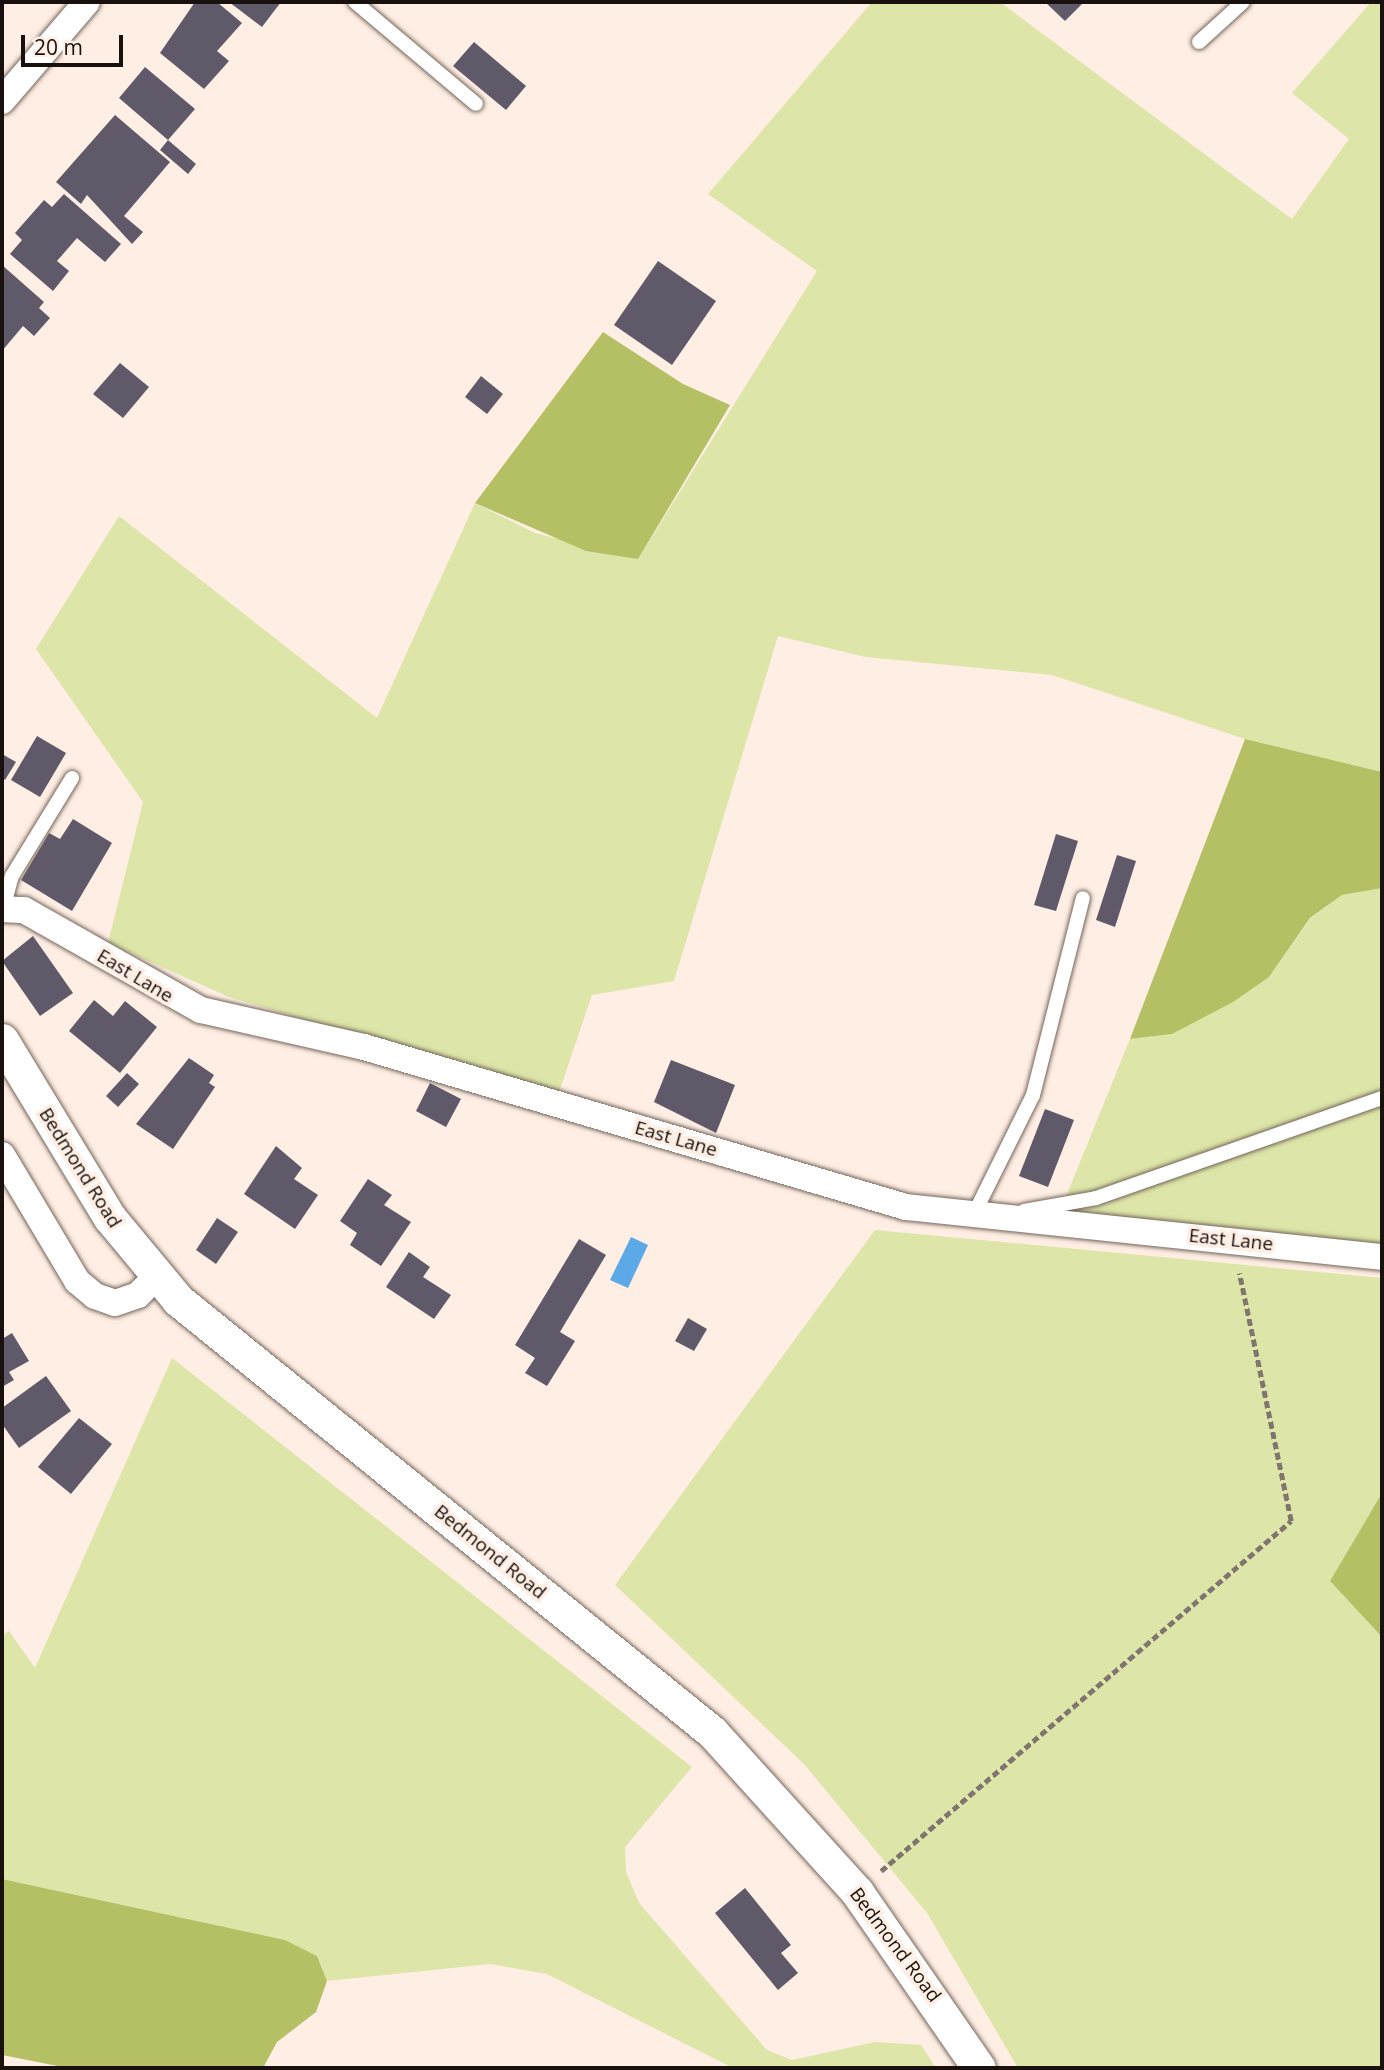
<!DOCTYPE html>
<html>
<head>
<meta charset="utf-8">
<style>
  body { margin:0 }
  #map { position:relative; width:1384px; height:2070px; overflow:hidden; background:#feeee4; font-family:"Open Sans",sans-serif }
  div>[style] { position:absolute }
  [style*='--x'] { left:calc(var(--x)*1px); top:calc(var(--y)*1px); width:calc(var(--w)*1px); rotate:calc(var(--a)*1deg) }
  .green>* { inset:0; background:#dde6a8 }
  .forest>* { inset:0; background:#b4c063 }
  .water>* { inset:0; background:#5ca9e7 }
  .building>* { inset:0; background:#5f5969 }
  .path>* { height:4.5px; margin-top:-2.25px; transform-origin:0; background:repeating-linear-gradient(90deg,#81766f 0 7px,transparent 0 10.5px) }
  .roads { filter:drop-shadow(0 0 2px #75645a) drop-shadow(0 0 2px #75645a) }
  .service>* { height:14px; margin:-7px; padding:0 7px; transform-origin:7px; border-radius:7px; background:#fff }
  .minor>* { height:26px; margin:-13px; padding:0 13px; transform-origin:13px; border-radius:13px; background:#fff }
  .tertiary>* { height:33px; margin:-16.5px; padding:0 16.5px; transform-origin:16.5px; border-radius:16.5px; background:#fff }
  span { translate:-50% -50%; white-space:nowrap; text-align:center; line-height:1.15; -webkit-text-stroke:7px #feeee4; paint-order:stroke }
  .street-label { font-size:19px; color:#18110d }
  .frame { position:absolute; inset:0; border:4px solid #18110d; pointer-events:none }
  .scale { position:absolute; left:21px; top:35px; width:102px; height:32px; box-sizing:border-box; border:4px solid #18110d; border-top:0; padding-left:9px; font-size:21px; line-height:24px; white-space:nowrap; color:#18110d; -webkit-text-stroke:5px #feeee4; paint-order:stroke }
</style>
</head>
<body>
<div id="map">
  <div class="green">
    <i style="clip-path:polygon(872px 2px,1000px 2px,1292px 219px,1349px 139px,1292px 93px,1371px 2px,1382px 2px,1382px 772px,1245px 739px,1052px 675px,866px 657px,778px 636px,674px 981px,592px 995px,558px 1095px,229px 997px,108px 943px,143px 802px,36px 649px,119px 516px,377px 718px,475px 503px,535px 533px,638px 559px,817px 271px,708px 194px)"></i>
    <i style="clip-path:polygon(1382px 888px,1382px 1248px,1059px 1214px,1130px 1039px,1172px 1034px,1269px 977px,1310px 919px,1342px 895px)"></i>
    <i style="clip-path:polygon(875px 1230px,1382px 1278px,1382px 1493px,1330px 1581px,1382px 1637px,1382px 2068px,1018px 2068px,927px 1913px,804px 1764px,615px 1585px)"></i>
    <i style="clip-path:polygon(172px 1358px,692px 1767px,625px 1847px,626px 1872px,639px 1903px,767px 2050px,792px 2060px,875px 2042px,921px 2045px,936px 2068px,733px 2068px,547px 1974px,490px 1964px,327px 1981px,317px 1956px,285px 1940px,2px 1879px,2px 1636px,9px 1631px,35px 1668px)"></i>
  </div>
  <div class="forest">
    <i style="clip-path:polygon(603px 332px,683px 384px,730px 405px,638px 559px,586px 551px,475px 503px)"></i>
    <i style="clip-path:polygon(1245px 739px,1382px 772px,1382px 888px,1342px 895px,1310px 918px,1269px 977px,1233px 1002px,1172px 1034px,1130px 1039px)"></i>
    <i style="clip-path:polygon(1382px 1493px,1382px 1637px,1330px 1581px)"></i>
    <i style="clip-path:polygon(2px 1879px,285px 1940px,317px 1956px,327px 1981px,316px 2012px,277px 2042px,263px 2068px,68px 2068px,2px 2055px)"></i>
  </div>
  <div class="water">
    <i style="clip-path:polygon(631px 1237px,648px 1245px,628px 1288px,610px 1280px)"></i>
  </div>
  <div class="building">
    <i style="clip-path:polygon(195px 2px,217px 2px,242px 23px,217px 51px,229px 61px,204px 89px,160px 53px)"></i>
    <i style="clip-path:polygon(229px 2px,281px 2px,262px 27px)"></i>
    <i style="clip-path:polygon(1045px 2px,1084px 2px,1065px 21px)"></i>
    <i style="clip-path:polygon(474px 42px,526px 86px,506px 110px,453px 66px)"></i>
    <i style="clip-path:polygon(145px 67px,195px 109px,168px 140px,196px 164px,188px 174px,160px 150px,168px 140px,119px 98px)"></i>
    <i style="clip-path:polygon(115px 115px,170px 162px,124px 216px,143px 232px,132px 244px,87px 195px,81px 204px,56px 182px)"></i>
    <i style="clip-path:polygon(64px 194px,121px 244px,105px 262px,77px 238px,57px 261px,69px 271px,53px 291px,10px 254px,22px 240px,15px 233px,44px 200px,52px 207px)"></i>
    <i style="clip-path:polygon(658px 261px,716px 301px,672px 365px,614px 325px)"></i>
    <i style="clip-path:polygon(2px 265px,44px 302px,39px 308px,50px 318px,34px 336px,23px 326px,2px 351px)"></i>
    <i style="clip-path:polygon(120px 363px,149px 387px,123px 418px,93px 394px)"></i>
    <i style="clip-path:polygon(481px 376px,503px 394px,487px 414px,465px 397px)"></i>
    <i style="clip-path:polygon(37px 736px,66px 753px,40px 797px,11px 780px)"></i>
    <i style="clip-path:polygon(2px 754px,16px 762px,5px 780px,2px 777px)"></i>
    <i style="clip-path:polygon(73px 819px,112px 843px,72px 911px,21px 880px,49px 833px,60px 839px)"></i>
    <i style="clip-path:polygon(1056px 834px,1078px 841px,1056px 911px,1034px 905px)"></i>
    <i style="clip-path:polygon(1117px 855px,1136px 861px,1115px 927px,1096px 920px)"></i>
    <i style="clip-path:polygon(33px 936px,73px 993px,40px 1016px,2px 961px)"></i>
    <i style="clip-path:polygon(94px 1000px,113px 1016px,125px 1001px,157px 1027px,120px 1073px,69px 1031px)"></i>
    <i style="clip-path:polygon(189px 1058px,214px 1075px,209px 1083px,215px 1087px,173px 1149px,136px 1124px)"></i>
    <i style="clip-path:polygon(671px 1060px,735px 1085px,716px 1133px,654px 1102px)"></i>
    <i style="clip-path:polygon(127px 1073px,139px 1084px,118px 1107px,106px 1096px)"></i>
    <i style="clip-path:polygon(430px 1083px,461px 1099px,446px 1127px,416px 1111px)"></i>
    <i style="clip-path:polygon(1045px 1109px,1074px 1120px,1048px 1187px,1019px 1176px)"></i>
    <i style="clip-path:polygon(276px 1146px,302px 1168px,294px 1179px,318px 1195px,295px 1229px,244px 1194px)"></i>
    <i style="clip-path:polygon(368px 1179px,392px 1195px,384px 1205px,411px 1222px,381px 1266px,350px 1245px,357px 1233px,340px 1221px)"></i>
    <i style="clip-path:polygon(217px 1218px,238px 1232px,216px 1264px,196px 1250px)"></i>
    <i style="clip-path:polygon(579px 1239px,606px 1255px,560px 1332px,575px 1341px,547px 1386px,525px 1373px,535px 1358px,515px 1345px)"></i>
    <i style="clip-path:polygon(409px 1252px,430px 1267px,423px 1277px,451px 1295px,434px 1319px,386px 1287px)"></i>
    <i style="clip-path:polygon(688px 1318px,707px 1329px,694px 1351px,675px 1341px)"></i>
    <i style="clip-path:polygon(12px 1333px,29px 1361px,9px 1372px,14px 1380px,2px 1387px,2px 1339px)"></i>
    <i style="clip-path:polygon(46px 1376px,71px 1411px,19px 1448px,2px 1424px,2px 1408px)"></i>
    <i style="clip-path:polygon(79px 1418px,112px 1444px,71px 1494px,38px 1467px)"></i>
    <i style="clip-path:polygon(745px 1888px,791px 1945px,781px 1953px,798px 1973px,778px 1990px,715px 1913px)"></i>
  </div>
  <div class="path">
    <i style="--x:881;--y:1871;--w:539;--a:-40.49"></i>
    <i style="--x:1291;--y:1521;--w:253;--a:-101.8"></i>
  </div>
  <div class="roads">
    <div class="service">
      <i style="--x:355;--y:2;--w:158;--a:40.1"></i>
      <i style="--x:1199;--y:42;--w:59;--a:-42.3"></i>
      <i style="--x:3;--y:909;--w:34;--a:-75"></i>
      <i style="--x:12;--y:876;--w:115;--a:-58.5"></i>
      <i style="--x:1024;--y:1211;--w:73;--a:-10.2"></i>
      <i style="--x:1096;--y:1198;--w:303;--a:-19.3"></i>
      <i style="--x:974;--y:1214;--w:133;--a:-63.6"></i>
      <i style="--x:1033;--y:1095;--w:203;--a:-75.8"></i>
    </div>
    <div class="minor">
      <i style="--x:2;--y:101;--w:130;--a:-49.4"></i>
      <i style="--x:2;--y:909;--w:22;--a:3"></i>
      <i style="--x:24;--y:910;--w:203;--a:29.5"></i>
      <i style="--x:201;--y:1010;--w:167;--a:12.8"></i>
      <i style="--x:364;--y:1047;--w:565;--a:16.45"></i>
      <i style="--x:906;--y:1207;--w:479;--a:6"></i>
      <i style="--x:2;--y:1155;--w:147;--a:59.2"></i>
      <i style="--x:77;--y:1281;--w:23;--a:40"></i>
      <i style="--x:95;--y:1296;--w:21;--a:19"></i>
      <i style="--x:115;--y:1303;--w:24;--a:-19"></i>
      <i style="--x:138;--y:1295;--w:25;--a:-45"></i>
    </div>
    <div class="tertiary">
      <i style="--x:2;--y:1040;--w:208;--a:58.8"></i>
      <i style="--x:110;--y:1218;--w:107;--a:50.3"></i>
      <i style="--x:178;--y:1300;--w:687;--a:38.97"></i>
      <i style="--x:712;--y:1732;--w:216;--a:47.8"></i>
      <i style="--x:857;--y:1892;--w:214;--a:55.3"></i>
    </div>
  </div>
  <div class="street-label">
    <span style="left:135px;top:976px;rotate:31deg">East Lane</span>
    <span style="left:676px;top:1139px;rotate:16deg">East Lane</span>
    <span style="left:80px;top:1168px;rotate:58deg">Bedmond Road</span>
    <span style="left:1231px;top:1240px;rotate:6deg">East Lane</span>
    <span style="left:490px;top:1552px;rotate:39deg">Bedmond Road</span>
    <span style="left:895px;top:1945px;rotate:53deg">Bedmond Road</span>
  </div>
  <div class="frame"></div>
  <div class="scale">20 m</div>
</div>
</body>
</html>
